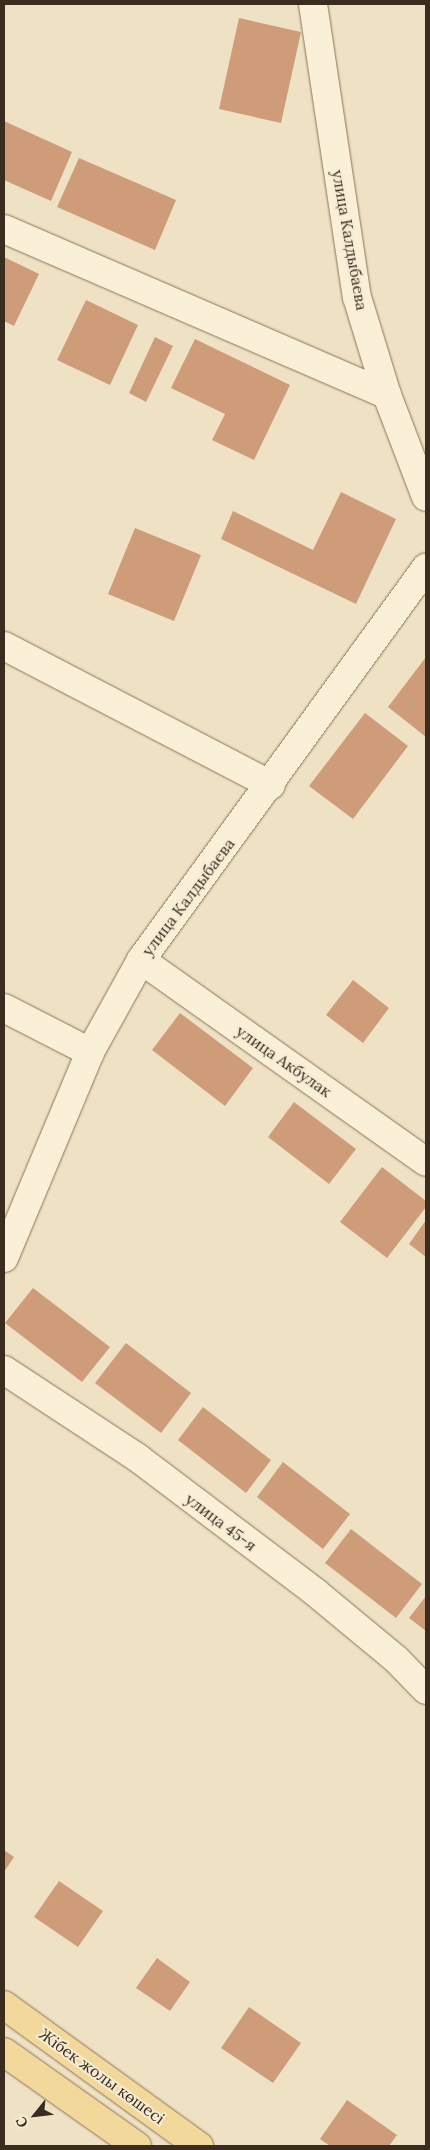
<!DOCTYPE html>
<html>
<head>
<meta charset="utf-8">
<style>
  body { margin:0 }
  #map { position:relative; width:430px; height:2150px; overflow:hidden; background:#efe2c4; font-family:Lora,serif }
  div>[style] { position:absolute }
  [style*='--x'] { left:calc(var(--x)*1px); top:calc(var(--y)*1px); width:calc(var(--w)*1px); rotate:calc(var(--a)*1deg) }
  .building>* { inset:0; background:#ce9c79 }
  .roads { filter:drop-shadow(0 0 1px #8a745a) drop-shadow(0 0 1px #8a745a) }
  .minor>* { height:28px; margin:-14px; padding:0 14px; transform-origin:14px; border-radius:14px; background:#faefd7 }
  .major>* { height:28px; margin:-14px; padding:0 14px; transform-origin:14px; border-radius:14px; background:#f3d89b }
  span { translate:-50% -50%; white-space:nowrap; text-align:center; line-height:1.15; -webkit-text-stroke:4px #f6ecd4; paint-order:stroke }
  .street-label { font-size:16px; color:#3a2c1e }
  .frame { position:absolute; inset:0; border:5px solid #3a2c1e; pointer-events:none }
  .north { position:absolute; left:10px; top:2090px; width:50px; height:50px; -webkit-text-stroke:4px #f6ecd4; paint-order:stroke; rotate:241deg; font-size:14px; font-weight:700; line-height:20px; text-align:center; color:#3a2c1e }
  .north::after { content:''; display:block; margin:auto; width:18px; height:22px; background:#3a2c1e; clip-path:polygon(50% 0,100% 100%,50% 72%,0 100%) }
</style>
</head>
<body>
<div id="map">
  <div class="building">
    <i style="clip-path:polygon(239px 18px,301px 32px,281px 123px,219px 109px)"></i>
    <i style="clip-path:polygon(4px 121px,72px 152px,51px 201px,4px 180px)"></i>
    <i style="clip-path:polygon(79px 158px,176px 200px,155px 250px,57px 207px)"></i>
    <i style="clip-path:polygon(4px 257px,39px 274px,14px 326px,4px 321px)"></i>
    <i style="clip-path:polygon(86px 300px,138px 325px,110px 385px,57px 360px)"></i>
    <i style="clip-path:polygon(155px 337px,173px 346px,146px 402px,129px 393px)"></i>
    <i style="clip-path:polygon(195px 339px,290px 385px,254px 460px,212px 440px,225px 414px,171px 388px)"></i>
    <i style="clip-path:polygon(341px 492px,396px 519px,356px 604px,221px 539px,233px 511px,313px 550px)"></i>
    <i style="clip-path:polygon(135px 528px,201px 555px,174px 621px,108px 594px)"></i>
    <i style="clip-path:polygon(426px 657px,426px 737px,388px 707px)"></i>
    <i style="clip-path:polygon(365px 713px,408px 746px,353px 819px,309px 786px)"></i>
    <i style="clip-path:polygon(353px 980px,389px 1008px,363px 1043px,326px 1015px)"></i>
    <i style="clip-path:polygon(180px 1013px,253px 1068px,225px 1106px,152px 1050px)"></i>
    <i style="clip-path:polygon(294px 1102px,356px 1149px,329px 1184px,268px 1137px)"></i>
    <i style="clip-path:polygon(382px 1167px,426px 1201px,426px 1207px,387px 1258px,340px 1222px)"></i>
    <i style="clip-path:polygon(426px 1220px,426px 1257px,409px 1244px)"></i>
    <i style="clip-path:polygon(33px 1288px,110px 1347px,82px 1382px,5px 1323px)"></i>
    <i style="clip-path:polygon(126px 1343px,191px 1393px,161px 1433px,95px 1383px)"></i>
    <i style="clip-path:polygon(203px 1407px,271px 1460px,246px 1493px,178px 1440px)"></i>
    <i style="clip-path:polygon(283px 1462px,350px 1514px,323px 1549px,257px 1497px)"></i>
    <i style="clip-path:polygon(351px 1529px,422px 1584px,396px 1618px,325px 1563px)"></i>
    <i style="clip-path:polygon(426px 1596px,426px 1631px,409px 1618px)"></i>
    <i style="clip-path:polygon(4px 1850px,14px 1857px,4px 1872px)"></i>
    <i style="clip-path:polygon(59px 1881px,103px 1911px,78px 1947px,34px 1917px)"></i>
    <i style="clip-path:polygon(157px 1958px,190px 1982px,170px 2011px,136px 1988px)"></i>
    <i style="clip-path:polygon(249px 2007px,301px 2043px,273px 2083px,221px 2048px)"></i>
    <i style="clip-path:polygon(347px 2100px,397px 2135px,389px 2146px,330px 2146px,320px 2139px)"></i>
  </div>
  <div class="roads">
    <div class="minor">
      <i style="--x:313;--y:4;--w:296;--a:81.5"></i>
      <i style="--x:357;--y:297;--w:102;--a:73"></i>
      <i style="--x:387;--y:395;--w:109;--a:69.1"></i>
      <i style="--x:4;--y:229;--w:417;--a:23.4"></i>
      <i style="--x:4;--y:646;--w:301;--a:27.5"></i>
      <i style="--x:141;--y:960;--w:349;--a:35.3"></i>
      <i style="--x:4;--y:1008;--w:97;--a:27.1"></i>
      <i style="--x:4;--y:1258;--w:223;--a:-67.3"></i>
      <i style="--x:90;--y:1052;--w:105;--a:-61"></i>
      <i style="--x:141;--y:960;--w:485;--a:-54"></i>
      <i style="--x:4;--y:1370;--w:160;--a:33.3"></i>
      <i style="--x:138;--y:1458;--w:222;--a:37.1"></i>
      <i style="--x:315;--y:1592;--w:105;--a:39.6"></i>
      <i style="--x:396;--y:1659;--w:43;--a:45.9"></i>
    </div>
    <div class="major">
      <i style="--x:4;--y:2005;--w:241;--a:35.9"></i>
      <i style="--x:4;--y:2052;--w:163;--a:35.3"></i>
    </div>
  </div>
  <div class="street-label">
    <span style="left:350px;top:240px;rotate:80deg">улица Калдыбаева</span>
    <span style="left:188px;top:897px;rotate:-53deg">улица Калдыбаева</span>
    <span style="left:284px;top:1061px;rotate:35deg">улица Акбулак</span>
    <span style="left:221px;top:1522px;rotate:37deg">улица 45-я</span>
    <span style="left:102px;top:2076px;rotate:36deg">Жібек жолы көшесі</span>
  </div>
  <div class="frame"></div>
  <div class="north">С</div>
</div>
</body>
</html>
